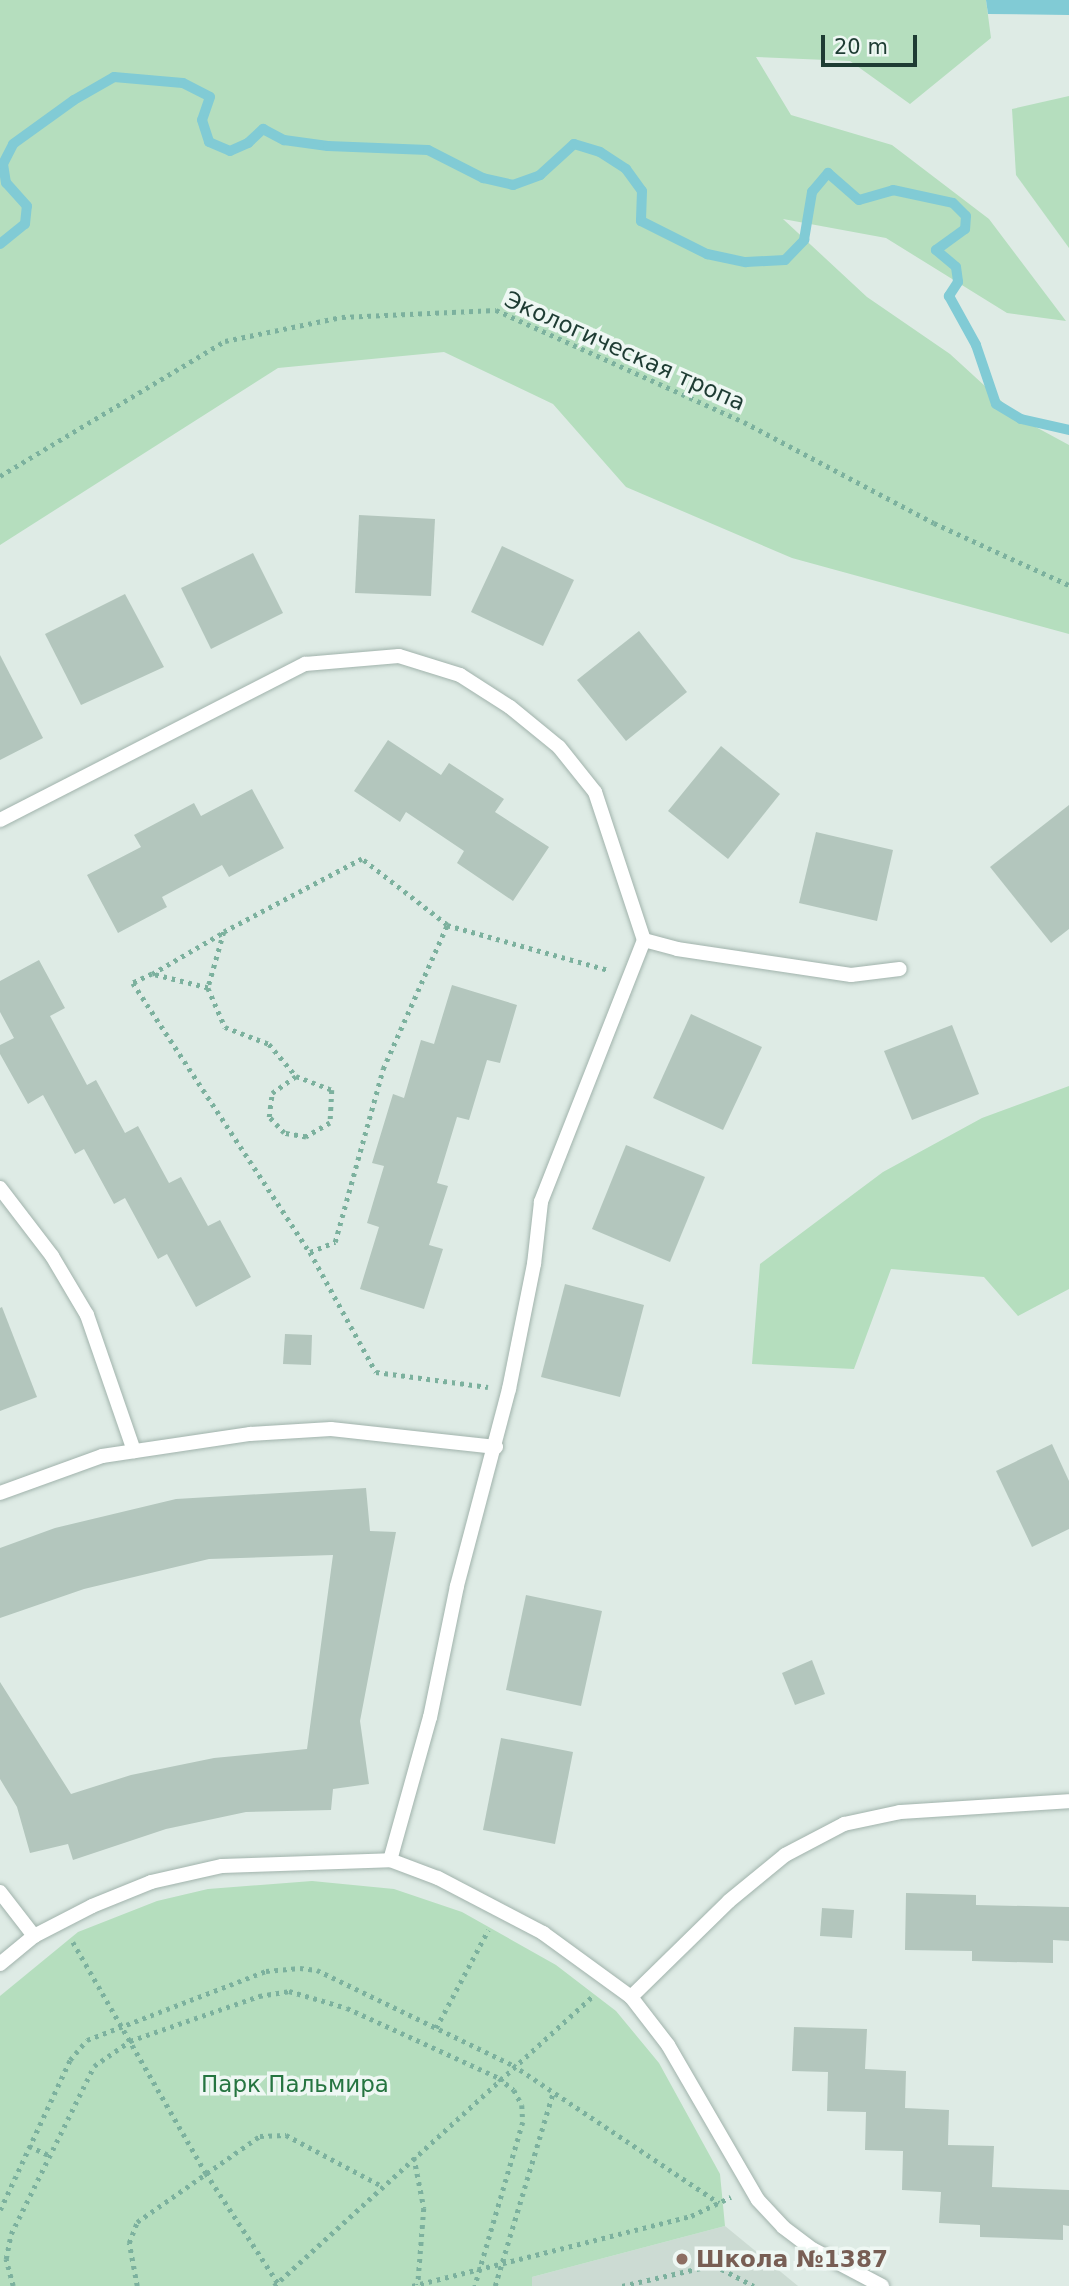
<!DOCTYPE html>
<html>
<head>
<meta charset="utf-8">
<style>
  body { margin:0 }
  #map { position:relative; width:1069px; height:2286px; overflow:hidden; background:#deebe5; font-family:"DejaVu Sans",sans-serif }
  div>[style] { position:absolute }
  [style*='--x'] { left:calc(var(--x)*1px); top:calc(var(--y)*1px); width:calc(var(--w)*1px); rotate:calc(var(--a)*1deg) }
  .built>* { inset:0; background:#ccdbd3 }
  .green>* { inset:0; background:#b5debe }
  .water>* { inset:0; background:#81cbd5 }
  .stream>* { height:10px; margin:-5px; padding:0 5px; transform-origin:5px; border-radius:5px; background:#81cbd5 }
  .building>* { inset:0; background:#b3c6bd }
  .path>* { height:4.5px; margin-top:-2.25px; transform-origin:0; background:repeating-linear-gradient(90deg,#7cb19e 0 3.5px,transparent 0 8.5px) }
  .roads { filter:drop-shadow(0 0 2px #a1b3ac) drop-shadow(0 0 2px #a1b3ac) }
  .service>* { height:14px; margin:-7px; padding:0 7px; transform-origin:7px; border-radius:7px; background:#fff }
  .dots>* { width:19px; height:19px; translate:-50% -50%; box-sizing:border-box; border:4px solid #eef7f3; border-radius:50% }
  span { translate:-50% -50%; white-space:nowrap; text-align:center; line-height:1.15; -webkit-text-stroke:7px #eef7f3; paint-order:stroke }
  .street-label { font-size:23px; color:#1e3c33 }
  .park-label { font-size:23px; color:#267541 }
  .education-label { font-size:23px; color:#785e54; font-weight:700 }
  .left { translate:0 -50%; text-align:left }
  .scale { position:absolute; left:821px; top:35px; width:96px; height:32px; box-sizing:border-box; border:4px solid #1e3c33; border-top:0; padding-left:9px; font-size:21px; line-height:24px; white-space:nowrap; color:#1e3c33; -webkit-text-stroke:5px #eef7f3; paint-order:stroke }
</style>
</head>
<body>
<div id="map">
  <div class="built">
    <i style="clip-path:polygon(725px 2226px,798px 2286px,532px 2286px,532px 2277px)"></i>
  </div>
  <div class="green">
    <i style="clip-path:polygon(0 0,986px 0,991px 38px,910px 104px,850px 61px,756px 57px,791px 115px,892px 145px,989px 219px,1066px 321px,1007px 313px,886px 238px,783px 219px,867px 297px,950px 354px,1021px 419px,1069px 445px,1069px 634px,792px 558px,626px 487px,553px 404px,444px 352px,278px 368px,0 545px)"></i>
    <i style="clip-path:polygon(1069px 96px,1069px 248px,1016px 175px,1012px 109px)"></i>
    <i style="clip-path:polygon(1069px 1086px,1069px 1289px,1018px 1316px,984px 1277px,891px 1269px,854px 1369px,752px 1364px,760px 1264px,883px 1172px,982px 1118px)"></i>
    <i style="clip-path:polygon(312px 1881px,394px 1889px,462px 1912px,556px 1965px,616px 2011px,659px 2063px,720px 2174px,725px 2226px,532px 2277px,532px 2286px,0 2286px,0 1996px,78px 1932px,157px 1901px,208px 1889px)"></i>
  </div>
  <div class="water">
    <i style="clip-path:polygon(986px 0,1069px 0,1069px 15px,988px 14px)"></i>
  </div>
  <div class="stream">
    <i style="--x:0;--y:244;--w:32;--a:-39"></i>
    <i style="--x:25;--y:224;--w:18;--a:-84"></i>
    <i style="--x:27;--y:206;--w:31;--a:-132"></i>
    <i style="--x:6;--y:183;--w:19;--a:-99"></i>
    <i style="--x:3;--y:164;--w:22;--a:-63"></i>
    <i style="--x:13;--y:144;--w:75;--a:-35.8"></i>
    <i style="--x:74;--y:100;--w:46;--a:-29.9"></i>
    <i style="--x:114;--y:77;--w:69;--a:5"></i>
    <i style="--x:183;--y:83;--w:30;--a:27"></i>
    <i style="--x:210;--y:97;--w:24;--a:109"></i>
    <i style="--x:202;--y:120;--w:23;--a:72"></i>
    <i style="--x:209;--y:142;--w:23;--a:23"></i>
    <i style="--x:230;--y:151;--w:20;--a:-24"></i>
    <i style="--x:248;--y:143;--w:21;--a:-43"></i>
    <i style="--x:263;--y:129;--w:24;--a:28"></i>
    <i style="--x:284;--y:140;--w:44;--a:7.8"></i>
    <i style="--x:328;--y:146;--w:100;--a:2.3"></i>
    <i style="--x:428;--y:150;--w:62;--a:27"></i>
    <i style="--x:483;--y:178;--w:31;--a:13"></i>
    <i style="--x:513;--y:185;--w:29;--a:-20"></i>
    <i style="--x:540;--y:175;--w:46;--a:-42.4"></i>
    <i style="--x:574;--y:144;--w:27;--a:17"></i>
    <i style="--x:600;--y:152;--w:31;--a:33"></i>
    <i style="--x:626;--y:169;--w:27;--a:54"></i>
    <i style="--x:642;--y:191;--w:30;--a:92"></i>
    <i style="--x:641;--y:221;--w:74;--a:26.6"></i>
    <i style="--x:707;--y:254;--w:40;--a:12"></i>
    <i style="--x:746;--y:262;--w:39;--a:-3"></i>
    <i style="--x:785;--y:260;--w:28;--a:-46"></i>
    <i style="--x:804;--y:240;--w:49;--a:-80.5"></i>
    <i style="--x:812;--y:192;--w:25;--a:-50"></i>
    <i style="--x:828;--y:173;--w:41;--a:41.1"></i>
    <i style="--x:859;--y:200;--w:35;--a:-16"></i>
    <i style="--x:893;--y:190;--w:61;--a:12.2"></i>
    <i style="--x:953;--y:203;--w:18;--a:45"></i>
    <i style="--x:966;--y:216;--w:13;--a:94"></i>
    <i style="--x:965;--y:229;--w:36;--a:144"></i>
    <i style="--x:936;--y:250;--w:26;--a:40"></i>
    <i style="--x:956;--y:267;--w:15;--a:82"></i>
    <i style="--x:958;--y:282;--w:17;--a:123"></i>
    <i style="--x:949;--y:296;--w:56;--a:61.1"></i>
    <i style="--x:976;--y:345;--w:62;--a:71.3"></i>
    <i style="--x:996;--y:404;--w:29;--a:31"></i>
    <i style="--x:1021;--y:419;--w:49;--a:12.9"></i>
  </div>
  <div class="building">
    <i style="clip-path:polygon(359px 515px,435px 519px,431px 596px,355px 593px)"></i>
    <i style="clip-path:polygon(502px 546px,574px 580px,543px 646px,471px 612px)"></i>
    <i style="clip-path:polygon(253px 553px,283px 613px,211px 649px,181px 588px)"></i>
    <i style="clip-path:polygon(125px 594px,164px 667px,81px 705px,45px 634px)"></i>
    <i style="clip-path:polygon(639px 631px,687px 692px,626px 741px,577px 680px)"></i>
    <i style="clip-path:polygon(0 655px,43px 738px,0 760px)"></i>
    <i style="clip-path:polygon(388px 740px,441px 775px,449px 763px,504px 799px,495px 812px,549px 847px,513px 901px,457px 863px,464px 851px,406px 812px,400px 822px,354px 791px)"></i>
    <i style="clip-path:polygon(721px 746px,780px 794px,728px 859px,668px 811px)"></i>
    <i style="clip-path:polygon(252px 789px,284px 848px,229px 877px,222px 865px,162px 897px,167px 907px,118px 933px,87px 875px,141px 847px,134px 835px,194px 803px,201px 816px)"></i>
    <i style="clip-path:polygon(1069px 805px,1069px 929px,1051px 943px,990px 867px)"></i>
    <i style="clip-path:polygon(816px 832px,893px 850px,877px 921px,799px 903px)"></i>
    <i style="clip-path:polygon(39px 960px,65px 1008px,50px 1016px,87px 1085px,96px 1080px,125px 1133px,138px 1126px,169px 1183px,181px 1177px,208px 1226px,220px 1220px,251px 1277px,196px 1307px,167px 1254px,158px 1259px,125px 1198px,114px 1204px,84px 1149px,75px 1154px,43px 1095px,28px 1104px,0 1054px,0 1045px,14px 1038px,0 1012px,0 981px)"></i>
    <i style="clip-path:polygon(452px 985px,517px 1005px,500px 1063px,487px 1060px,469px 1120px,457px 1117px,437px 1183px,448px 1186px,429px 1245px,443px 1249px,424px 1309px,360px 1289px,379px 1227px,367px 1223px,384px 1166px,372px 1163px,393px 1094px,404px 1098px,421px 1040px,434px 1044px)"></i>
    <i style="clip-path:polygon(691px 1014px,762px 1047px,723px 1130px,653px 1098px)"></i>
    <i style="clip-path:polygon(952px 1025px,979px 1094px,912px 1120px,884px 1051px)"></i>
    <i style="clip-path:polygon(626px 1145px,705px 1177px,670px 1262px,592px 1229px)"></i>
    <i style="clip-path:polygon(565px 1284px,644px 1305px,620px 1397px,541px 1377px)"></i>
    <i style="clip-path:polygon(2px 1307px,37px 1397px,0 1411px,0 1308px)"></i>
    <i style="clip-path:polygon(285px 1334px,312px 1335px,311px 1365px,283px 1364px)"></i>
    <i style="clip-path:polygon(1052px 1444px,1069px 1481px,1069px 1529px,1032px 1547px,996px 1471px)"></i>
    <i style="clip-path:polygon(366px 1488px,370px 1531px,396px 1532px,360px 1721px,369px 1784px,333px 1789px,331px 1810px,246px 1812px,166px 1829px,73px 1860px,68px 1844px,30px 1853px,17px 1807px,0 1779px,0 1682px,71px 1794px,131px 1775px,214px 1758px,307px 1749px,333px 1555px,209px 1559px,84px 1589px,0 1618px,0 1548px,55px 1528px,176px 1499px)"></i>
    <i style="clip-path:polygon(526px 1595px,602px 1611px,581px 1706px,506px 1690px)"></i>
    <i style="clip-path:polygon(812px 1660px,825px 1694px,795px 1705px,782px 1673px)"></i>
    <i style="clip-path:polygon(501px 1738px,573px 1752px,555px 1844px,483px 1830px)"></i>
    <i style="clip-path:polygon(906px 1893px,976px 1895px,976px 1905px,1069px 1907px,1069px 1941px,1053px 1940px,1053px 1963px,972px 1961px,972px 1951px,905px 1950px)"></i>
    <i style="clip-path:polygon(822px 1908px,854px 1910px,852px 1938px,820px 1936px)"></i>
    <i style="clip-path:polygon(794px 2027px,867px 2029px,865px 2069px,906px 2071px,905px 2108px,949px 2110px,948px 2145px,994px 2146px,992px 2187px,1069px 2190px,1069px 2226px,1063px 2225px,1063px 2240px,980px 2237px,980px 2225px,939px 2223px,941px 2192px,902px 2190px,903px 2151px,865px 2150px,866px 2112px,827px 2111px,828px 2072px,792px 2071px)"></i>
  </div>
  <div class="path">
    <i style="--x:0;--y:476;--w:262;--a:-31"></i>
    <i style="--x:225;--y:341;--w:119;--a:-11.6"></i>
    <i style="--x:342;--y:317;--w:154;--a:-2.6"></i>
    <i style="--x:496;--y:310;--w:272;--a:24.3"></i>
    <i style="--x:744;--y:422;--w:215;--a:28"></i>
    <i style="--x:934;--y:523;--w:149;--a:24.7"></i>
    <i style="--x:447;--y:925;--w:167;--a:15.6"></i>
    <i style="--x:152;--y:974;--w:21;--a:155"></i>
    <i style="--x:133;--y:983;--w:322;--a:56.7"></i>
    <i style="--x:310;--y:1252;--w:27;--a:-22"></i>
    <i style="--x:335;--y:1242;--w:180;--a:-74.5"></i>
    <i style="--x:383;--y:1069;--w:158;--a:-66"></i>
    <i style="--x:447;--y:925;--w:108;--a:-142.2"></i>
    <i style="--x:362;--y:859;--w:156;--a:152.1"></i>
    <i style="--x:208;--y:988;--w:58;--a:-166"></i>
    <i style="--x:152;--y:974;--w:83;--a:-30.3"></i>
    <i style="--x:224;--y:932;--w:58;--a:105.9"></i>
    <i style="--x:208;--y:988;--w:43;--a:66.4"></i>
    <i style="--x:225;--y:1027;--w:47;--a:21.1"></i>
    <i style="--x:269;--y:1044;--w:42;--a:49.8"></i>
    <i style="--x:296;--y:1076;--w:39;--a:21"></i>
    <i style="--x:332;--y:1090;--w:33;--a:93"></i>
    <i style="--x:330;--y:1123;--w:28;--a:150"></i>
    <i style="--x:306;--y:1137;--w:22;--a:-170"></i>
    <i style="--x:284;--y:1133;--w:22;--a:-133"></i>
    <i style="--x:269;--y:1117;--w:24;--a:-83"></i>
    <i style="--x:272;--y:1093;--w:29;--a:-35"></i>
    <i style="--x:310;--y:1252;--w:137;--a:61.2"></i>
    <i style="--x:376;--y:1372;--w:113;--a:7.6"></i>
    <i style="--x:73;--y:1942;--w:267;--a:60.1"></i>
    <i style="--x:206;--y:2173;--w:135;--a:56.8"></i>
    <i style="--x:436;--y:2028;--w:111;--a:-62"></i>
    <i style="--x:29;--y:2146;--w:21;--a:25"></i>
    <i style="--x:414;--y:2157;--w:52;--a:78.9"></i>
    <i style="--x:424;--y:2208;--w:77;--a:94.5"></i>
    <i style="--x:0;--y:2210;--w:166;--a:-65"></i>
    <i style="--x:70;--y:2060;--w:26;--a:-50"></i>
    <i style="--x:87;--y:2040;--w:192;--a:-21.1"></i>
    <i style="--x:266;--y:1971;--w:34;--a:-5"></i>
    <i style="--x:300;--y:1968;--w:17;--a:7"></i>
    <i style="--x:317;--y:1970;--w:218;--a:25.9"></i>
    <i style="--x:513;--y:2065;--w:248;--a:33.8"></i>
    <i style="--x:13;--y:2286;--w:28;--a:-105"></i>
    <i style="--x:6;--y:2259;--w:25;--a:-79"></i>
    <i style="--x:11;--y:2234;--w:187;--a:-63.7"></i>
    <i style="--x:94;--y:2066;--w:44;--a:-34.8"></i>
    <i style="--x:130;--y:2041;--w:137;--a:-19.2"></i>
    <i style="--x:259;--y:1996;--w:30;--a:-9"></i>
    <i style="--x:289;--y:1991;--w:60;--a:16.3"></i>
    <i style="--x:347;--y:2008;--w:167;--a:24.7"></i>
    <i style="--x:499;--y:2078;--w:19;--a:39"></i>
    <i style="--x:514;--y:2090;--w:17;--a:62"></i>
    <i style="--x:522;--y:2105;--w:17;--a:87"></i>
    <i style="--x:523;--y:2122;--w:171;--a:106.3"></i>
    <i style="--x:137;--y:2286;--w:44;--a:-100.5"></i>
    <i style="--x:129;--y:2243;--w:22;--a:-69"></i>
    <i style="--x:137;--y:2222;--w:150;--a:-35"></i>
    <i style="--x:260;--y:2136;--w:26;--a:-2"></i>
    <i style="--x:286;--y:2135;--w:109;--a:28"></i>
    <i style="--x:274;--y:2286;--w:430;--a:-42.3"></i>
    <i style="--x:412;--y:2286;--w:288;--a:-14.1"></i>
    <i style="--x:691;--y:2216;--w:44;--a:-25.4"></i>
    <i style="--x:495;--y:2286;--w:202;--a:-73.3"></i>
    <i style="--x:622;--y:2286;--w:94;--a:-12.9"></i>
    <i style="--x:714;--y:2265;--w:45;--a:27.7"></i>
  </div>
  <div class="roads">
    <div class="service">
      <i style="--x:0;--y:820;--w:343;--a:-27.1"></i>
      <i style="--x:305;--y:664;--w:94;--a:-4.9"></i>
      <i style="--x:399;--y:656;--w:64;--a:17.3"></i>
      <i style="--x:460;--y:675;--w:59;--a:32.6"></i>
      <i style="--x:510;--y:707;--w:63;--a:39.2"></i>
      <i style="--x:559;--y:747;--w:58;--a:51.3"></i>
      <i style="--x:595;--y:792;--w:156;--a:71.7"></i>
      <i style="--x:644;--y:940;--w:282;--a:111.5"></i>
      <i style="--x:541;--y:1202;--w:62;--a:96.4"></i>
      <i style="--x:534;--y:1264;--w:127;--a:101.3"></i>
      <i style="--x:509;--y:1389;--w:204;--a:104.8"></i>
      <i style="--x:457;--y:1586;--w:134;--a:101.6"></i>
      <i style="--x:430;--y:1717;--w:148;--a:105.6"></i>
      <i style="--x:644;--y:940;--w:34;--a:15"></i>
      <i style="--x:677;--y:949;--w:176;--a:8.5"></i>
      <i style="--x:851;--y:975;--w:49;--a:-7"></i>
      <i style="--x:0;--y:1188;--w:86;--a:52.6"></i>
      <i style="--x:52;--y:1256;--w:69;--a:59.3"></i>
      <i style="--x:87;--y:1315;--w:144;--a:70.9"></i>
      <i style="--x:0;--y:1493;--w:109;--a:-19.9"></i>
      <i style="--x:102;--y:1456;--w:150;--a:-8.5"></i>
      <i style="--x:250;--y:1434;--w:81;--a:-3.5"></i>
      <i style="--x:331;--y:1429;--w:166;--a:6.2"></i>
      <i style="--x:0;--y:1892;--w:56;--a:52.3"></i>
      <i style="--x:0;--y:1964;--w:44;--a:-39.5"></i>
      <i style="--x:34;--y:1936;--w:65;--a:-27.3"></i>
      <i style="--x:92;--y:1906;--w:64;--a:-22.1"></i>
      <i style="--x:151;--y:1882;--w:73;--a:-12.7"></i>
      <i style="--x:222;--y:1866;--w:168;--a:-2"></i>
      <i style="--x:390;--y:1860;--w:51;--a:20.6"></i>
      <i style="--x:438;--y:1878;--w:119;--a:27.6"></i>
      <i style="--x:543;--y:1933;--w:109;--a:36"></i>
      <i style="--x:631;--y:1997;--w:61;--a:52.4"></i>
      <i style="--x:668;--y:2045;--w:179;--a:59.9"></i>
      <i style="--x:758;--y:2200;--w:37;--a:47"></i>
      <i style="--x:783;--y:2227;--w:39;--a:37"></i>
      <i style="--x:814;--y:2250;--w:77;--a:27.9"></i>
      <i style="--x:631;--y:1997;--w:137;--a:-44.4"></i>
      <i style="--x:729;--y:1901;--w:72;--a:-39.4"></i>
      <i style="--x:785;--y:1855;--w:67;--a:-27.7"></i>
      <i style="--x:844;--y:1824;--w:57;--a:-12.1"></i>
      <i style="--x:900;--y:1812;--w:169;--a:-3.7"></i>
    </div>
  </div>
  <div class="dots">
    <i style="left:682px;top:2259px;background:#8d6e63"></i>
  </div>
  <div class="street-label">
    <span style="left:625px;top:351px;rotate:24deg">Экологическая тропа</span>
  </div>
  <div class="park-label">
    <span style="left:295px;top:2084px">Парк Пальмира</span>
  </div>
  <div class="education-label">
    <span class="left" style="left:696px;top:2259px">Школа №1387</span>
  </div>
  <div class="scale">20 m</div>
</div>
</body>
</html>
